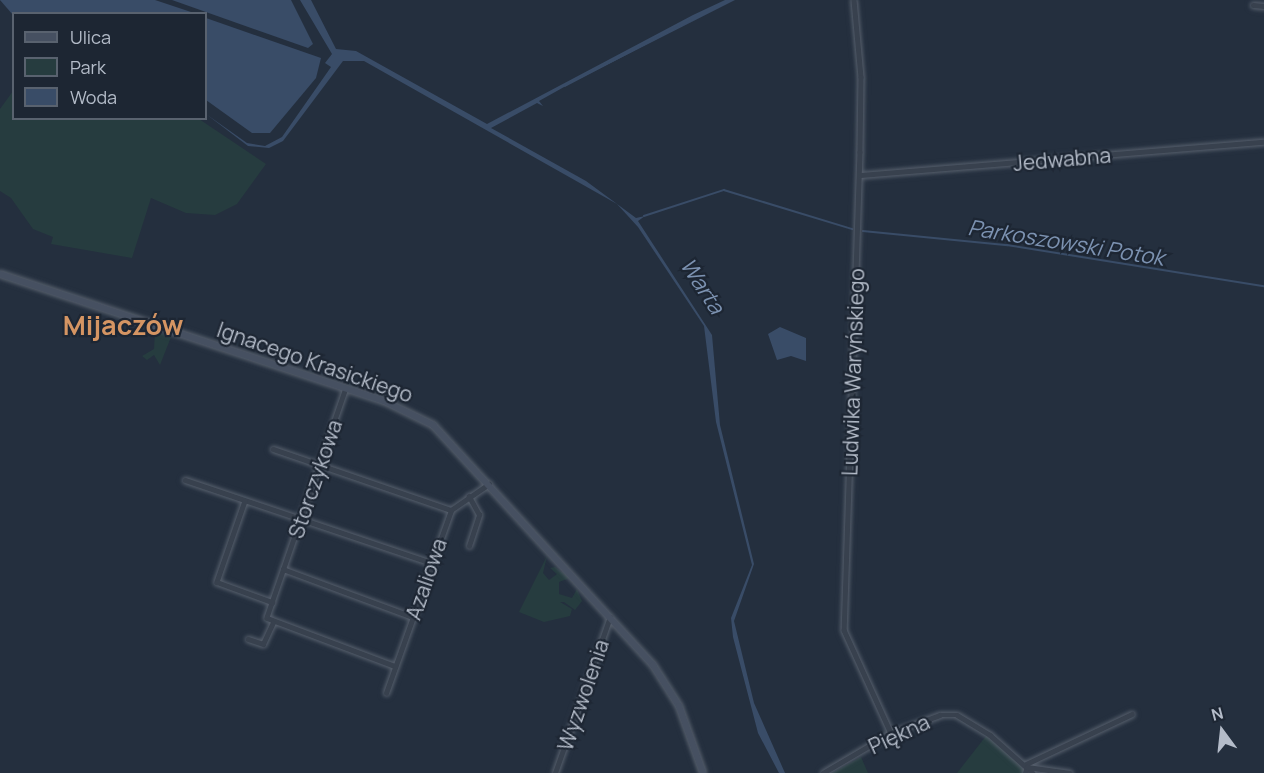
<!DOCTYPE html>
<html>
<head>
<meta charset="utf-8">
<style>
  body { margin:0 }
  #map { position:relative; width:1264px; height:773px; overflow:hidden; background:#242f3e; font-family:Manrope,sans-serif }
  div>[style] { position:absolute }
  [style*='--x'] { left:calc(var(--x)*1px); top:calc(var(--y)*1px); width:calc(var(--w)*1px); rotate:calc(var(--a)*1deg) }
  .green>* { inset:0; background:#263c3f }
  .water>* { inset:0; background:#394c67 }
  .stream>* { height:1.5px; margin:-0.75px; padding:0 0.75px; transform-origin:0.75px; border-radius:0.75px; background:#394c67 }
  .roads { filter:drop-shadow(0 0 2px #565f6c) drop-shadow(0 0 2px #565f6c) }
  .street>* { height:4.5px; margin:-2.25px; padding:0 2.25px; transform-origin:2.25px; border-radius:2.25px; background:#38414e }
  .secondary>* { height:6px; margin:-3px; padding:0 3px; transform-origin:3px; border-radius:3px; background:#465061 }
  span { translate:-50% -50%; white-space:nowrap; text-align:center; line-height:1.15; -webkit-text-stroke:4.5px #1d2633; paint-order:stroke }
  .street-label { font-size:21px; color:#b4bcc9 }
  .water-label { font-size:22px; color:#7c92b1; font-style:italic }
  .district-label { font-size:27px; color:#d59563; font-weight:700 }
  .legend { position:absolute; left:12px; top:12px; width:195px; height:108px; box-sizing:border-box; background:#1d2633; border:2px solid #59626f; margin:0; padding:8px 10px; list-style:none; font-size:18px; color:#b4bcc9 }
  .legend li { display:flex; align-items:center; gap:12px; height:30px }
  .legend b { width:30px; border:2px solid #59626f }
  .north { position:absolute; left:1192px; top:701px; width:60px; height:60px; -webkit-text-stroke:4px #1d2633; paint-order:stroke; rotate:345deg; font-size:16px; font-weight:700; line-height:24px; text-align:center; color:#b4bcc9 }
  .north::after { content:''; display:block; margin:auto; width:21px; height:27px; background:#b4bcc9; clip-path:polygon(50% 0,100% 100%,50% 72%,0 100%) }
</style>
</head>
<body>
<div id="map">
  <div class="green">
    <i style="clip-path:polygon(13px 91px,14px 118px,199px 119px,266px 164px,237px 204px,215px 215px,186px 213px,151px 198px,132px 258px,51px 244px,53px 237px,33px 229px,11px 198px,0 191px,0 109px)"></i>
    <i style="clip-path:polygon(155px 331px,171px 337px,160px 365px,154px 355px,147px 360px,142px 356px,154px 349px)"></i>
    <i style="clip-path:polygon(547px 556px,543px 573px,549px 580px,557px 574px,550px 568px,555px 567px,570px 578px,559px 582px,559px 594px,572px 598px,577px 589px,582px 601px,575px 610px,564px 602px,560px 602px,572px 609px,570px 616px,544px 622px,519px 612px)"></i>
    <i style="clip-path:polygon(986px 736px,1030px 773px,957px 773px)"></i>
    <i style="clip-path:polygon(861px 757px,868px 773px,832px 773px)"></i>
  </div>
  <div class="water">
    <i style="clip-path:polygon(0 0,155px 0,194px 13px,13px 15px)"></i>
    <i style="clip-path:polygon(172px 0,291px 0,313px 44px,308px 48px)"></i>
    <i style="clip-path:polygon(300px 0,311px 0,336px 49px,356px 51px,487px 124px,693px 15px,725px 0,735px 0,573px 82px,539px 101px,543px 106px,537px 103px,491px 128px,586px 181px,636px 218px,645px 216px,638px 221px,712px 335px,720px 425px,754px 564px,734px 621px,754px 703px,785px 773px,779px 773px,758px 733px,733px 637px,731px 618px,752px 565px,716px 422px,704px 326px,638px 227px,617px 204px,364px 61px,343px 61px,283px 141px,269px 148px,248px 146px,206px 114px,247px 143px,265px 146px,282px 137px,331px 67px,325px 63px,332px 54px)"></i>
    <i style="clip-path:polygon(206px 18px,321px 58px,316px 78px,270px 133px,252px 133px,206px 100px)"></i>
    <i style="clip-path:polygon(780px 327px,806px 338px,806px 361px,791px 356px,777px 360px,768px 334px)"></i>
  </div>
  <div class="stream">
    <i style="--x:565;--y:86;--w:142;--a:-27.6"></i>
    <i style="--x:644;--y:216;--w:84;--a:-18"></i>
    <i style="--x:724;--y:190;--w:134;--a:16.9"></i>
    <i style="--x:863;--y:231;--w:145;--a:5.6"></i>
    <i style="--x:1007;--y:245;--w:260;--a:9.1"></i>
  </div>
  <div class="roads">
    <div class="street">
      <i style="--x:854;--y:0;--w:77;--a:84.8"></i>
      <i style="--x:861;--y:77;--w:75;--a:90.8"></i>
      <i style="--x:860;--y:152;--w:478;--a:91.9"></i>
      <i style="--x:844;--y:630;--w:113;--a:65.5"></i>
      <i style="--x:1253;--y:5;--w:11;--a:5"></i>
      <i style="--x:860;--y:175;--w:405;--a:-4.7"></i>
      <i style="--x:346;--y:388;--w:243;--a:109"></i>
      <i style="--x:267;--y:618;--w:137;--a:20.6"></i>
      <i style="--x:273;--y:449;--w:188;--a:18.9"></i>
      <i style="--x:185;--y:480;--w:261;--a:18.6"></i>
      <i style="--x:245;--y:501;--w:86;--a:109.1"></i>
      <i style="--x:217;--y:582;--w:59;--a:20"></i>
      <i style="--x:469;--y:546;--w:33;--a:-72"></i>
      <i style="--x:479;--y:515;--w:21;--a:-119"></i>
      <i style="--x:283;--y:569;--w:139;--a:20.3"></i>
      <i style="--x:248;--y:639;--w:16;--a:18"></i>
      <i style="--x:263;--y:644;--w:23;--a:-65"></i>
      <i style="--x:386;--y:693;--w:194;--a:-70.4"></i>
      <i style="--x:451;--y:510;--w:46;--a:-34.4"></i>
      <i style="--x:1024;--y:765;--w:119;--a:-25.3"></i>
      <i style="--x:555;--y:773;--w:165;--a:-70.6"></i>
      <i style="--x:823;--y:773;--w:79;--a:-30.5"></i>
      <i style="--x:891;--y:733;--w:52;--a:-20.2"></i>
      <i style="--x:940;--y:715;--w:17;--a:0"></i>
      <i style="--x:957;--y:715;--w:39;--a:31"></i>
      <i style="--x:990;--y:735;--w:57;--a:41.5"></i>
      <i style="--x:1025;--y:773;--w:6;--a:-72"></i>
      <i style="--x:1027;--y:767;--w:43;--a:7.9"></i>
    </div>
    <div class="secondary">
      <i style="--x:0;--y:274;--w:404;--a:18.3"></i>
      <i style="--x:384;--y:401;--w:55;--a:26.1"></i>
      <i style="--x:433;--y:425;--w:326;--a:47.5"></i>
      <i style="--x:653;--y:665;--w:49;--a:57.6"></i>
      <i style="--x:679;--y:706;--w:71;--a:70.3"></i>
    </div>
  </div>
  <div class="street-label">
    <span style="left:1062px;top:159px;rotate:-5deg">Jedwabna</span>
    <span style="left:315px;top:362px;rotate:19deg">Ignacego Krasickiego</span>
    <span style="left:853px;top:372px;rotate:-88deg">Ludwika Waryńskiego</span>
    <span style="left:315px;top:479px;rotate:-71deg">Storczykowa</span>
    <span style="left:426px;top:579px;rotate:-71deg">Azaliowa</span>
    <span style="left:583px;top:695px;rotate:-71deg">Wyzwolenia</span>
    <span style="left:899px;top:734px;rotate:-25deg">Piękna</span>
  </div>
  <div class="water-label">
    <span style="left:1066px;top:243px;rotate:9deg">Parkoszowski Potok</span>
    <span style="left:702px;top:286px;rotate:57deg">Warta</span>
  </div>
  <div class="district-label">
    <span style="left:123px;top:325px">Mijaczów</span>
  </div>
  <ul class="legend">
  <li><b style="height:8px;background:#465061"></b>Ulica</li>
  <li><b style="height:16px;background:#263c3f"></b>Park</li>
  <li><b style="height:16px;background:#394c67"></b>Woda</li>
  </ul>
  <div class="north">N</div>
</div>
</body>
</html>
